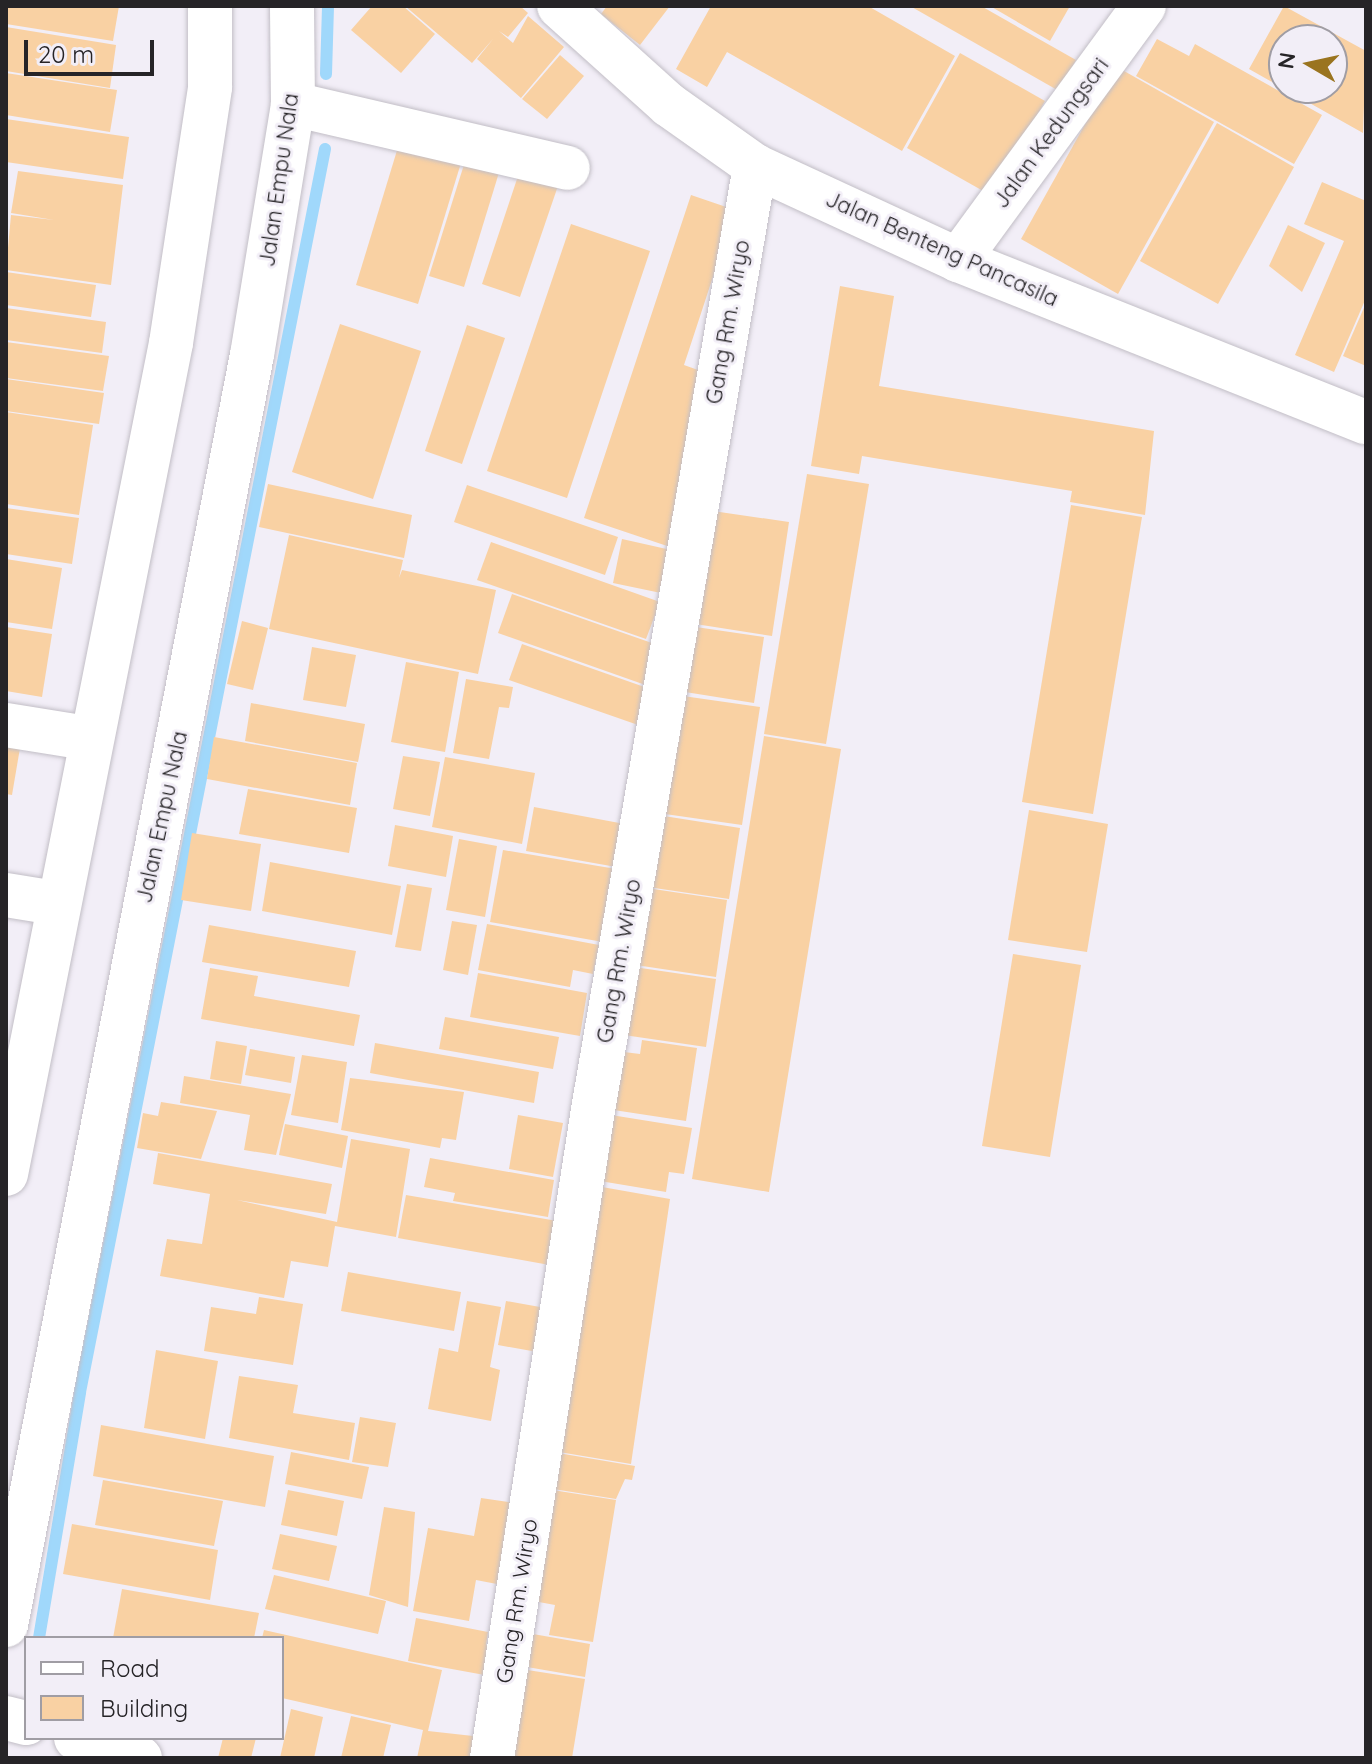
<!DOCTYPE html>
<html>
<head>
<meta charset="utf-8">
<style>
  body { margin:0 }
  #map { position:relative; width:1372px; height:1764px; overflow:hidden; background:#f2eef7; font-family:Quicksand,sans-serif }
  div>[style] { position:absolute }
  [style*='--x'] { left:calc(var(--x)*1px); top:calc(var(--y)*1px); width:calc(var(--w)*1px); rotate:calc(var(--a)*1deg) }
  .stream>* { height:12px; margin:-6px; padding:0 6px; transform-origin:6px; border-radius:6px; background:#a0d8fb }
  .building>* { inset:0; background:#f9d1a3 }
  .roads { filter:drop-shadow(0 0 2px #c2bec6) drop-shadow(0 0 2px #c2bec6) }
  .street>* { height:44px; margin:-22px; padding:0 22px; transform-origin:22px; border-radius:22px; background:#fff }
  .secondary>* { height:44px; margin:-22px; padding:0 22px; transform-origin:22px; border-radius:22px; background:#fff }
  span { translate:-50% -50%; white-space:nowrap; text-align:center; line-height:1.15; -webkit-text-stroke:6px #f2eef7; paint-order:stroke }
  .street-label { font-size:22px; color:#262427 }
  .frame { position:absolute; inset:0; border:8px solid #262427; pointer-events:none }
  .legend { position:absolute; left:24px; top:1636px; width:260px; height:104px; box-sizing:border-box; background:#f2eef7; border:2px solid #a09da4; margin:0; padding:10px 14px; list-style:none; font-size:24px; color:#262427 }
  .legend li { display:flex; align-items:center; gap:16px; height:40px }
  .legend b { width:40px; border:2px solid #a09da4 }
  .north { position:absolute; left:1268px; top:24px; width:80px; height:80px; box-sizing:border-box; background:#f2eef7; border:2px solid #a09da4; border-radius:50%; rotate:279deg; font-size:22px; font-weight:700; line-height:32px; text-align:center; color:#262427 }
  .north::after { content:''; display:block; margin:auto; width:28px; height:36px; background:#9a741f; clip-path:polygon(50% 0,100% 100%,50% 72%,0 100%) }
  .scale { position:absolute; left:24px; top:40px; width:130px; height:36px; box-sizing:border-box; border:4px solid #262427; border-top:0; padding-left:10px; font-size:24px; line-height:28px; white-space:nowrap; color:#262427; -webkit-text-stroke:6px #f2eef7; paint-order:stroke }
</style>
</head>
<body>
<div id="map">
  <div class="stream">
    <i style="--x:326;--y:74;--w:68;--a:-88.3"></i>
    <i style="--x:39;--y:1638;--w:249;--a:-80.5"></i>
    <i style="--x:80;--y:1392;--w:1267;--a:-78.85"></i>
  </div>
  <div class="building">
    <i style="clip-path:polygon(6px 6px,119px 6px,113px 41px,6px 24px)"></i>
    <i style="clip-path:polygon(372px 6px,403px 6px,435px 34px,401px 73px,351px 30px)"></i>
    <i style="clip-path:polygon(405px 6px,520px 6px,528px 13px,508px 37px,499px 31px,513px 43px,528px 16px,564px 47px,521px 98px,477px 59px,493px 39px,472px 63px)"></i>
    <i style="clip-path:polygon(607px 6px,670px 6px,640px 45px,601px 14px)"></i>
    <i style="clip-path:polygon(711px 6px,868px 6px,955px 56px,902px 151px,727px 52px,707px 87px,676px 69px)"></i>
    <i style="clip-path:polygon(910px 6px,981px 6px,1076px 60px,1059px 91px)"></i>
    <i style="clip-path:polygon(990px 6px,1070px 6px,1050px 41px)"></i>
    <i style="clip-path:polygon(evenodd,1284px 6px,1366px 51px,1363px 133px,1249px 69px,1284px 6px,1284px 40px,1332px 40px,1332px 88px,1284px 88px,1284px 40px)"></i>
    <i style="clip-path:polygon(6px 27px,116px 45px,110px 88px,6px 71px)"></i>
    <i style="clip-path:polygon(1157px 39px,1189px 56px,1195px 44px,1322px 115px,1294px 164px,1136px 76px)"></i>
    <i style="clip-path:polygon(960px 53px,1045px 101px,992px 196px,907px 148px)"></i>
    <i style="clip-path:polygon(560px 55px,584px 76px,547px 119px,522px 99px)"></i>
    <i style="clip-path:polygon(1117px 67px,1214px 122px,1118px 294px,1021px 239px)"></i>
    <i style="clip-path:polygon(6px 73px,117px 90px,110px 132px,6px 115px)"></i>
    <i style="clip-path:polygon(6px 119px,129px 137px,123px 179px,6px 162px)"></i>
    <i style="clip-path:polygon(1217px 123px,1294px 167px,1218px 304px,1140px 261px)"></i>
    <i style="clip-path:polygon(402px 134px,464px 153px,418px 304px,356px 285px)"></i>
    <i style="clip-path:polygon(467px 155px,501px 166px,464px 287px,429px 276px)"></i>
    <i style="clip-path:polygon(522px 164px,561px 177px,520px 297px,482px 284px)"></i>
    <i style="clip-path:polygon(18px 171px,123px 185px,111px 285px,6px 270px,11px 215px,54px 220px,11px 213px)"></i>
    <i style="clip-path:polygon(1322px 182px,1366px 201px,1366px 298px,1334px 372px,1295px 355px,1344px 241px,1304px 224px)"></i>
    <i style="clip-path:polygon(691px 195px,735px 210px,684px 365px,712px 375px,679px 550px,584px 518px)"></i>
    <i style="clip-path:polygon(571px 224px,650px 251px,567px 498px,487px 471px)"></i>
    <i style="clip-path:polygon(1288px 225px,1325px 243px,1302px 292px,1269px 266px)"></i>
    <i style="clip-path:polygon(6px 272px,96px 285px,91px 317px,6px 305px)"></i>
    <i style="clip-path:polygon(840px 286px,894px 296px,879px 386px,1154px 431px,1145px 515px,1070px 502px,1072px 491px,862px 456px,859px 474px,811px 466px)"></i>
    <i style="clip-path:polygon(1366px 303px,1366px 366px,1343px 356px)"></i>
    <i style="clip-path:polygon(6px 308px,106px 322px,102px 353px,6px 340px)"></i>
    <i style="clip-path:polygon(340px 324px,421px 351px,373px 499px,292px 472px)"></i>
    <i style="clip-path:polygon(467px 325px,505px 338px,462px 464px,425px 451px)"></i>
    <i style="clip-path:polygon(6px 342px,109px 356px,103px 391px,6px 378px)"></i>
    <i style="clip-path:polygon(6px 379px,104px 393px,99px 424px,6px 411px)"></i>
    <i style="clip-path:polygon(6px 412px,93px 425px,79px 515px,6px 504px)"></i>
    <i style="clip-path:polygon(807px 474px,869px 484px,826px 744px,764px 734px)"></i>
    <i style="clip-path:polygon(268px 484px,412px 515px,404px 558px,259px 527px)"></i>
    <i style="clip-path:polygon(467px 485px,618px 537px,605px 575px,454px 522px)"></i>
    <i style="clip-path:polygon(1071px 505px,1142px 517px,1093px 814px,1022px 802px)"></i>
    <i style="clip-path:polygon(6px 508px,79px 518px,72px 564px,6px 554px)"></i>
    <i style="clip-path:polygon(706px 510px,789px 522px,772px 636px,689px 623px)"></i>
    <i style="clip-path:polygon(289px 535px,403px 560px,399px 578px,402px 570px,496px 590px,478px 674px,269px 629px)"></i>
    <i style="clip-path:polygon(622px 539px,671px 550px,661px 593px,613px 583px)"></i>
    <i style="clip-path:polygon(491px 542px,660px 602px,646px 639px,477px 580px)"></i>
    <i style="clip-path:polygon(6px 559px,62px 568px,52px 629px,6px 622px)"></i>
    <i style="clip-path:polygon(512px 594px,669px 649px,654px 688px,498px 633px)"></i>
    <i style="clip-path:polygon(242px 621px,268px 628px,253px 690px,227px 684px)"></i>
    <i style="clip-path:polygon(689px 626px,764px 637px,754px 703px,679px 691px)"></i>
    <i style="clip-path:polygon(6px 627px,52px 634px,42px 697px,6px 691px)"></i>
    <i style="clip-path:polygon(522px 644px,653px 690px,641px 726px,509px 680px)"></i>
    <i style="clip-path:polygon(312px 647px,356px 655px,346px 707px,303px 700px)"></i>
    <i style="clip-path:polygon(406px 662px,459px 672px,445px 752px,391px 742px)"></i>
    <i style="clip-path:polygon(466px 679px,513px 687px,509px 708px,499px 707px,489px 759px,453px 753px)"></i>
    <i style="clip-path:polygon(683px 696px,760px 707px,742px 825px,665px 814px)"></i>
    <i style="clip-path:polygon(251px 703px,365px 724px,358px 762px,245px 741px)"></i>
    <i style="clip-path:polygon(764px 736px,841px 749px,769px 1192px,692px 1179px)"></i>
    <i style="clip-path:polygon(214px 737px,357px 763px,350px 805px,207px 779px)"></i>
    <i style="clip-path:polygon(6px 746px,20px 748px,12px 795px,6px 794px)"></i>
    <i style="clip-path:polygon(403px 756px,440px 762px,430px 816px,393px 809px)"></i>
    <i style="clip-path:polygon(445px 757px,535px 773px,522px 844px,432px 827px)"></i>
    <i style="clip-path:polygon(248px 789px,357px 808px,349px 853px,239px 834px)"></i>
    <i style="clip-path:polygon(534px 807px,630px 825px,622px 868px,526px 851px)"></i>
    <i style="clip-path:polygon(1029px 810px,1108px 824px,1087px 952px,1008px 940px)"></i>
    <i style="clip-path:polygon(651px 814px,740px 828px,729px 899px,641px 886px)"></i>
    <i style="clip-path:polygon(395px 825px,453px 836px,446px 877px,388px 866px)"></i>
    <i style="clip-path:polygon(192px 833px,261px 844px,251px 911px,181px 900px)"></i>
    <i style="clip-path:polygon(459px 839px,497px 846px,485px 917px,446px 910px)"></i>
    <i style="clip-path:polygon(503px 850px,616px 869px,603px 942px,490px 922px)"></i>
    <i style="clip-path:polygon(270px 862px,401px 886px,392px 935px,262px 911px)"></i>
    <i style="clip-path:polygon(407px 884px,432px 888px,421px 951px,395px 947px)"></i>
    <i style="clip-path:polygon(640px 887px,727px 900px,716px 977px,629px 964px)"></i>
    <i style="clip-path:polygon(452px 921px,477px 925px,468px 975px,443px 970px)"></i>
    <i style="clip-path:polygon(487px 924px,599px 945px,593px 974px,573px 970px,570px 987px,478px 970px)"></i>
    <i style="clip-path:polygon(209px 925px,356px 951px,349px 987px,202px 962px)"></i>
    <i style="clip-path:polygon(1013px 954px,1081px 965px,1050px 1157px,982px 1146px)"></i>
    <i style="clip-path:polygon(627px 966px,716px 979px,706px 1047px,617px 1034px)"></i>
    <i style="clip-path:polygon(210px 968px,258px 976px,254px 996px,360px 1015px,354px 1046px,201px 1019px)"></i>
    <i style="clip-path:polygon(478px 973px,587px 993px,580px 1036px,470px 1017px)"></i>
    <i style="clip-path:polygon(445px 1017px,559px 1037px,553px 1069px,439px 1049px)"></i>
    <i style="clip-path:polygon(642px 1040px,697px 1048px,686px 1121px,607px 1109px,616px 1051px,640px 1054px)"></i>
    <i style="clip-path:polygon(216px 1041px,247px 1046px,241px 1084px,210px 1079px)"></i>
    <i style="clip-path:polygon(375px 1043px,539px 1072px,534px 1103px,370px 1073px)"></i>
    <i style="clip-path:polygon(250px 1049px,295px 1057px,291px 1083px,245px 1075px)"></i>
    <i style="clip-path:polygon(302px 1055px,347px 1062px,338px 1123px,291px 1115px)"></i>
    <i style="clip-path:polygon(184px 1076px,291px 1094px,276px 1155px,244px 1150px,250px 1115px,180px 1103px)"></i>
    <i style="clip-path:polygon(350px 1078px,464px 1092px,456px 1140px,442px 1138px,440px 1148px,341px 1130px)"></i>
    <i style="clip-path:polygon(161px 1102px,217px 1111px,201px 1159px,137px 1148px,143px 1113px,158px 1116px)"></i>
    <i style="clip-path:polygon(518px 1115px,563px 1123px,553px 1177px,509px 1169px)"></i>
    <i style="clip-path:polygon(611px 1115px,692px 1128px,684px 1174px,669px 1172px,666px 1192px,600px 1181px)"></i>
    <i style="clip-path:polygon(285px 1124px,348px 1136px,342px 1168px,279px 1155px)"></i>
    <i style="clip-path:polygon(351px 1139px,410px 1149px,396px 1237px,335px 1226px,328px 1267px,291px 1261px,284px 1298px,160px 1276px,167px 1239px,202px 1244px,210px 1194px,153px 1184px,158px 1153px,332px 1184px,326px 1214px,237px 1200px,337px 1222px)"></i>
    <i style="clip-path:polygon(430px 1158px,554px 1180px,548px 1217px,453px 1201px,455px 1193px,424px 1187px)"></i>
    <i style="clip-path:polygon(602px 1187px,670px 1199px,631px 1464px,553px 1451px)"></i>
    <i style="clip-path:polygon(406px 1195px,563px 1222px,555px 1266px,398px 1238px)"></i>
    <i style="clip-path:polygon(348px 1272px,461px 1292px,454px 1331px,341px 1311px)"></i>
    <i style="clip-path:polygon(259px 1297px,303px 1304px,293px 1365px,204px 1351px,211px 1307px,256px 1314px)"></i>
    <i style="clip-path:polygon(467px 1301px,501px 1307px,490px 1367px,500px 1370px,491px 1421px,428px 1409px,439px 1348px,458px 1352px)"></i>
    <i style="clip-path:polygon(506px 1301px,551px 1309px,543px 1353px,498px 1345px)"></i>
    <i style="clip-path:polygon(156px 1350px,218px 1361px,205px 1439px,144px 1428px)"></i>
    <i style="clip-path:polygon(239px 1376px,298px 1385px,293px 1413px,355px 1423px,349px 1460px,229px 1438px)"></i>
    <i style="clip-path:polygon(360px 1417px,396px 1423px,388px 1467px,352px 1462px)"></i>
    <i style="clip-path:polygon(101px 1425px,274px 1456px,265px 1507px,93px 1476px)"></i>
    <i style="clip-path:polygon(291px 1452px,369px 1467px,362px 1499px,285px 1484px)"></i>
    <i style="clip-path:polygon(552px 1452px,635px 1466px,632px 1480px,625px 1479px,616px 1499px,547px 1488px)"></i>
    <i style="clip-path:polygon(103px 1480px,223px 1501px,214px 1546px,95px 1525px)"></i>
    <i style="clip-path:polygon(546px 1489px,616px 1500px,593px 1642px,549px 1635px,555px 1605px,528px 1600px)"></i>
    <i style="clip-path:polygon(288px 1490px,344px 1501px,337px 1536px,281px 1525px)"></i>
    <i style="clip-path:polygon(481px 1498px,516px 1503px,502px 1585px,476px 1580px,469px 1621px,413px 1611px,428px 1528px,474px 1536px)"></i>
    <i style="clip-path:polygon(384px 1507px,415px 1512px,408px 1607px,369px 1595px)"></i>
    <i style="clip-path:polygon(72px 1524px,218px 1550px,210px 1600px,63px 1574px)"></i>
    <i style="clip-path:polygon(280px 1534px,337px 1546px,329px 1581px,272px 1569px)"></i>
    <i style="clip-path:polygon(274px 1575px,386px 1601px,378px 1634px,265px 1609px)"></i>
    <i style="clip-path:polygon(122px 1589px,259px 1613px,254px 1638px,113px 1638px)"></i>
    <i style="clip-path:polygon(416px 1618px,488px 1632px,486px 1645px,503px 1648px,490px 1676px,408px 1661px)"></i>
    <i style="clip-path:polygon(264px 1630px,442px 1670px,428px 1731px,482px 1737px,477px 1758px,417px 1758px,423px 1730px,282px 1698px,282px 1638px,262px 1638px)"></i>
    <i style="clip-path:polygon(533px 1634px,590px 1644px,585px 1677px,527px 1667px)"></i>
    <i style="clip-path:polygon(521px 1669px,585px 1679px,572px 1758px,506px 1758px)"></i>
    <i style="clip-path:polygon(291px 1709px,323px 1717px,314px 1758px,280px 1758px)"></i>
    <i style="clip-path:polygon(351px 1716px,391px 1725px,383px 1758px,341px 1758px)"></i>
    <i style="clip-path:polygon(223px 1738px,256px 1738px,251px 1758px,218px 1758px)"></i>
  </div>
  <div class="roads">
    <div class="street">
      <i style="--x:293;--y:104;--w:282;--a:13.1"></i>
      <i style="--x:958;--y:260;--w:315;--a:-53.8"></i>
      <i style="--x:6;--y:725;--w:82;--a:9.1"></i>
      <i style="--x:6;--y:895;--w:50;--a:9.3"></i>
      <i style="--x:6;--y:1718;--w:21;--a:14"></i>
      <i style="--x:76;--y:1738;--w:67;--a:17.4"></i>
      <i style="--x:492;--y:1758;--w:662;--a:-81.14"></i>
      <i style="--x:594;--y:1104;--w:952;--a:-80.26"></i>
    </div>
    <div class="secondary">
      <i style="--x:559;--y:6;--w:148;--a:42"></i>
      <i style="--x:669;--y:105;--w:105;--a:35.3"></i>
      <i style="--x:755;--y:166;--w:224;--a:24.8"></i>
      <i style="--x:958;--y:260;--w:439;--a:21.7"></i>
      <i style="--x:6;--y:1174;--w:847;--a:-78.77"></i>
      <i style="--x:171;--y:343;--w:259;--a:-81.3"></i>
      <i style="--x:210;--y:87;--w:81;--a:-90"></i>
      <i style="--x:6;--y:1625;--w:1294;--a:-79.04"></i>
      <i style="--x:252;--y:355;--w:254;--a:-80.7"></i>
      <i style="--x:293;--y:104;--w:98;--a:-90.6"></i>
    </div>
  </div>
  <div class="street-label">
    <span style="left:1051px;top:133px;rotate:-54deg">Jalan Kedungsari</span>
    <span style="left:279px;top:180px;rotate:-82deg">Jalan Empu Nala</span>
    <span style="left:942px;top:249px;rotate:24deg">Jalan Benteng Pancasila</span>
    <span style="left:728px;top:322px;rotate:-80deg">Gang Rm. Wiryo</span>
    <span style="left:162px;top:817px;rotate:-78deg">Jalan Empu Nala</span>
    <span style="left:619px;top:961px;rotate:-80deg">Gang Rm. Wiryo</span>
    <span style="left:517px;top:1601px;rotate:-81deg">Gang Rm. Wiryo</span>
  </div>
  <div class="frame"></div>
  <ul class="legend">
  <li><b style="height:10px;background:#fff"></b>Road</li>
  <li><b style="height:22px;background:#f9d1a3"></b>Building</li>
  </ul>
  <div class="north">N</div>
  <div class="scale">20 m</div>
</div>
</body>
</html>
